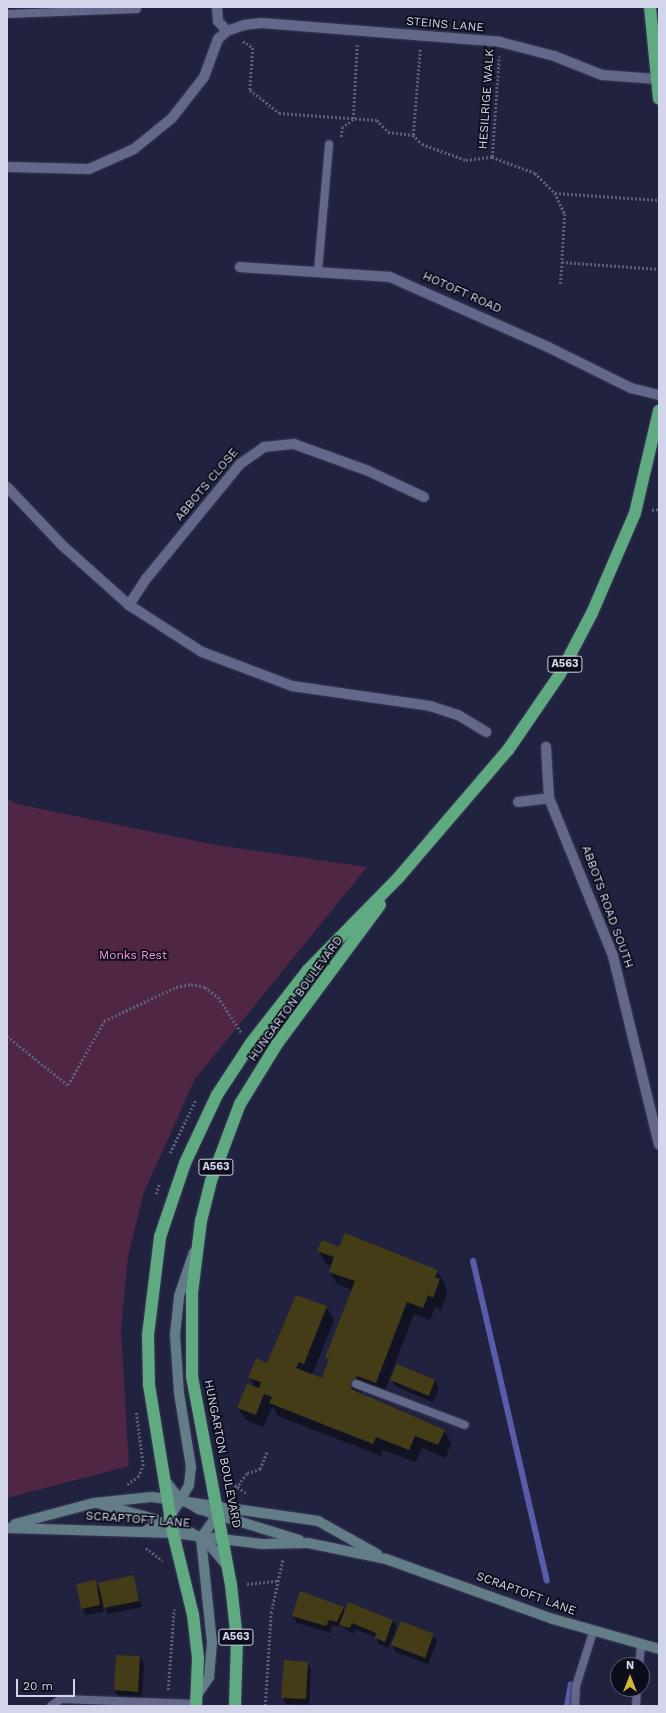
<!DOCTYPE html>
<html>
<head>
<meta charset="utf-8">
<style>
  body { margin:0 }
  #map { position:relative; width:666px; height:1713px; overflow:hidden; background:#202240; font-family:"Work Sans",sans-serif }
  div>[style] { position:absolute }
  [style*='--x'] { left:calc(var(--x)*1px); top:calc(var(--y)*1px); width:calc(var(--w)*1px); rotate:calc(var(--a)*1deg) }
  .green>* { inset:0; background:#4f2643 }
  .shadow>* { inset:0; background:#0007 }
  .stream>* { height:6px; margin:-3px; padding:0 3px; transform-origin:3px; border-radius:3px; background:#585caa }
  .building>* { inset:0; background:#433c16 }
  .path>* { height:2.5px; margin-top:-1.25px; transform-origin:0; background:repeating-linear-gradient(90deg,#5c5f79 0 2px,transparent 0 4px) }
  .roads { filter:drop-shadow(0 0 1px #3a3b55) drop-shadow(0 0 1px #3a3b55) }
  .lane>* { height:8px; margin:-4px; padding:0 4px; transform-origin:4px; border-radius:4px; background:#63688b }
  .street>* { height:10px; margin:-5px; padding:0 5px; transform-origin:5px; border-radius:5px; background:#63688b }
  .secondary>* { height:10px; margin:-5px; padding:0 5px; transform-origin:5px; border-radius:5px; background:#627c88 }
  .highway>* { height:12px; margin:-6px; padding:0 6px; transform-origin:6px; border-radius:6px; background:#60aa82 }
  span { translate:-50% -50%; white-space:nowrap; text-align:center; line-height:1.15; -webkit-text-stroke:3.5px #0c0d1a; paint-order:stroke }
  .shield-label span { padding:1px 3px; background:#0c0d1a; border:1px solid; border-radius:3px; -webkit-text-stroke-width:0 }
  .shield-label { font-size:11px; color:#d3d6ea; font-weight:700 }
  .street-label { font-size:12px; color:#d3d6ea }
  .park-label { font-size:12px; color:#fd96df }
  .frame { position:absolute; inset:0; border:8px solid #d3d6ea; pointer-events:none }
  .north { position:absolute; left:610px; top:1657px; width:40px; height:40px; box-sizing:border-box; background:#0c0d1a; border:1px solid #5c5d6d; border-radius:50%; rotate:0deg; font-size:11px; font-weight:700; line-height:16px; text-align:center; color:#d3d6ea }
  .north::after { content:''; display:block; margin:auto; width:14px; height:18px; background:#cfb837; clip-path:polygon(50% 0,100% 100%,50% 72%,0 100%) }
  .scale { position:absolute; left:16px; top:1679px; width:59px; height:18px; box-sizing:border-box; border:2px solid #d3d6ea; border-top:0; padding-left:5px; font-size:12px; line-height:14px; white-space:nowrap; color:#d3d6ea; -webkit-text-stroke:3px #0c0d1a; paint-order:stroke }
</style>
</head>
<body>
<div id="map">
  <div class="green">
    <i style="clip-path:polygon(7px 798px,17px 804px,216px 845px,367px 867px,195px 1079px,144px 1192px,128px 1256px,121px 1329px,129px 1466px,7px 1498px)"></i>
  </div>
  <div class="shadow">
    <i style="clip-path:polygon(340px 1248px,437px 1271px,445px 1284px,447px 1293px,441px 1310px,435px 1307px,430px 1320px,414px 1314px,383px 1395px,364px 1388px,361px 1395px,444px 1430px,451px 1443px,446px 1458px,422px 1448px,416px 1462px,383px 1450px,381px 1456px,278px 1416px,273px 1406px,263px 1427px,246px 1420px,238px 1408px,256px 1389px,250px 1378px,326px 1307px,334px 1320px,312px 1375px,323px 1380px,329px 1362px,327px 1358px,353px 1290px,338px 1285px,330px 1272px,332px 1266px,326px 1264px,319px 1251px)"></i>
    <i style="clip-path:polygon(397px 1366px,435px 1381px,439px 1388px,433px 1402px,395px 1386px,392px 1380px)"></i>
    <i style="clip-path:polygon(133px 1577px,142px 1607px,108px 1614px,103px 1602px,103px 1612px,86px 1615px,82px 1608px,95px 1581px,101px 1591px)"></i>
    <i style="clip-path:polygon(349px 1603px,393px 1621px,397px 1627px,388px 1648px,379px 1644px,375px 1637px,355px 1629px,353px 1634px,341px 1626px,332px 1626px,330px 1633px,297px 1623px,293px 1616px,343px 1608px,345px 1612px)"></i>
    <i style="clip-path:polygon(433px 1635px,437px 1642px,428px 1664px,396px 1652px,392px 1645px)"></i>
    <i style="clip-path:polygon(140px 1657px,144px 1664px,142px 1698px,119px 1697px,115px 1690px)"></i>
    <i style="clip-path:polygon(307px 1663px,311px 1669px,309px 1705px,286px 1704px,283px 1698px)"></i>
  </div>
  <div class="stream">
    <i style="--x:473;--y:1261;--w:328;--a:77"></i>
    <i style="--x:567;--y:1706;--w:22;--a:-80"></i>
  </div>
  <div class="building">
    <i style="clip-path:polygon(345px 1233px,438px 1270px,435px 1277px,440px 1279px,433px 1298px,428px 1295px,423px 1308px,407px 1302px,376px 1383px,357px 1376px,351px 1389px,445px 1430px,438px 1445px,415px 1436px,409px 1450px,376px 1437px,373px 1444px,269px 1403px,272px 1397px,264px 1394px,256px 1415px,237px 1408px,247px 1384px,259px 1388px,261px 1382px,248px 1378px,256px 1358px,267px 1363px,296px 1295px,327px 1306px,304px 1364px,299px 1362px,296px 1368px,322px 1378px,329px 1359px,325px 1358px,355px 1281px,329px 1272px,334px 1257px,317px 1251px,322px 1240px,339px 1247px)"></i>
    <i style="clip-path:polygon(397px 1364px,435px 1380px,429px 1396px,390px 1380px)"></i>
    <i style="clip-path:polygon(134px 1575px,139px 1601px,104px 1608px,98px 1583px)"></i>
    <i style="clip-path:polygon(96px 1580px,100px 1605px,81px 1609px,76px 1584px)"></i>
    <i style="clip-path:polygon(300px 1591px,344px 1607px,337px 1622px,329px 1620px,326px 1626px,292px 1616px)"></i>
    <i style="clip-path:polygon(348px 1602px,393px 1620px,385px 1642px,375px 1638px,376px 1633px,352px 1623px,350px 1628px,339px 1625px)"></i>
    <i style="clip-path:polygon(401px 1621px,434px 1634px,425px 1658px,391px 1645px)"></i>
    <i style="clip-path:polygon(116px 1655px,140px 1656px,138px 1692px,114px 1690px)"></i>
    <i style="clip-path:polygon(284px 1660px,308px 1662px,306px 1699px,281px 1698px)"></i>
  </div>
  <div class="path">
    <i style="--x:243;--y:41;--w:12;--a:35"></i>
    <i style="--x:253;--y:48;--w:42;--a:94.1"></i>
    <i style="--x:250;--y:90;--w:37;--a:38"></i>
    <i style="--x:279;--y:113;--w:98;--a:4.1"></i>
    <i style="--x:377;--y:120;--w:16;--a:47"></i>
    <i style="--x:388;--y:132;--w:25;--a:7"></i>
    <i style="--x:413;--y:135;--w:13;--a:45"></i>
    <i style="--x:422;--y:144;--w:47;--a:20"></i>
    <i style="--x:466;--y:160;--w:26;--a:-7"></i>
    <i style="--x:492;--y:157;--w:46;--a:20.4"></i>
    <i style="--x:535;--y:173;--w:28;--a:45"></i>
    <i style="--x:555;--y:193;--w:23;--a:65"></i>
    <i style="--x:565;--y:214;--w:48;--a:93.6"></i>
    <i style="--x:562;--y:262;--w:97;--a:4.1"></i>
    <i style="--x:413;--y:135;--w:86;--a:-85.3"></i>
    <i style="--x:341;--y:137;--w:9;--a:-84"></i>
    <i style="--x:342;--y:128;--w:14;--a:-39"></i>
    <i style="--x:353;--y:119;--w:74;--a:-86.9"></i>
    <i style="--x:492;--y:157;--w:101;--a:-86"></i>
    <i style="--x:555;--y:193;--w:104;--a:3.9"></i>
    <i style="--x:560;--y:284;--w:22;--a:-85"></i>
    <i style="--x:652;--y:510;--w:7;--a:-8"></i>
    <i style="--x:7;--y:1036;--w:78;--a:38.8"></i>
    <i style="--x:68;--y:1085;--w:73;--a:-60.6"></i>
    <i style="--x:104;--y:1021;--w:80;--a:-25.3"></i>
    <i style="--x:176;--y:987;--w:15;--a:-11"></i>
    <i style="--x:191;--y:984;--w:14;--a:12"></i>
    <i style="--x:205;--y:987;--w:16;--a:38"></i>
    <i style="--x:218;--y:997;--w:42;--a:56.7"></i>
    <i style="--x:170;--y:1153;--w:58;--a:-64.3"></i>
    <i style="--x:156;--y:1194;--w:10;--a:-73"></i>
    <i style="--x:228;--y:1480;--w:24;--a:35"></i>
    <i style="--x:127;--y:1484;--w:13;--a:-32"></i>
    <i style="--x:138;--y:1477;--w:12;--a:-66"></i>
    <i style="--x:143;--y:1466;--w:55;--a:-97.3"></i>
    <i style="--x:236;--y:1488;--w:19;--a:-54"></i>
    <i style="--x:247;--y:1473;--w:14;--a:-17"></i>
    <i style="--x:260;--y:1469;--w:18;--a:-68"></i>
    <i style="--x:146;--y:1548;--w:21;--a:37"></i>
    <i style="--x:247;--y:1584;--w:30;--a:-6"></i>
    <i style="--x:168;--y:1690;--w:81;--a:-85.8"></i>
    <i style="--x:265;--y:1706;--w:93;--a:-86.3"></i>
    <i style="--x:271;--y:1613;--w:56;--a:-77.7"></i>
  </div>
  <div class="roads">
    <div class="lane">
      <i style="--x:7;--y:14;--w:130;--a:-2.2"></i>
      <i style="--x:318;--y:271;--w:127;--a:-85"></i>
      <i style="--x:356;--y:1384;--w:116;--a:20.6"></i>
      <i style="--x:639;--y:1665;--w:20;--a:-84"></i>
      <i style="--x:51;--y:1706;--w:12;--a:-35"></i>
      <i style="--x:61;--y:1699;--w:135;--a:2.1"></i>
      <i style="--x:575;--y:1706;--w:20;--a:-87"></i>
      <i style="--x:576;--y:1686;--w:57;--a:-72.5"></i>
      <i style="--x:636;--y:1706;--w:17;--a:-87"></i>
    </div>
    <div class="street">
      <i style="--x:217;--y:7;--w:14;--a:86"></i>
      <i style="--x:218;--y:21;--w:13;--a:48"></i>
      <i style="--x:7;--y:167;--w:82;--a:1.4"></i>
      <i style="--x:89;--y:169;--w:49;--a:-24"></i>
      <i style="--x:134;--y:149;--w:49;--a:-39.2"></i>
      <i style="--x:172;--y:118;--w:52;--a:-52"></i>
      <i style="--x:204;--y:77;--w:40;--a:-69.8"></i>
      <i style="--x:218;--y:39;--w:12;--a:-42"></i>
      <i style="--x:227;--y:31;--w:18;--a:-19"></i>
      <i style="--x:244;--y:25;--w:17;--a:-7"></i>
      <i style="--x:261;--y:23;--w:240;--a:4.5"></i>
      <i style="--x:500;--y:42;--w:56;--a:14.5"></i>
      <i style="--x:554;--y:56;--w:52;--a:21.6"></i>
      <i style="--x:602;--y:75;--w:55;--a:4.2"></i>
      <i style="--x:240;--y:267;--w:150;--a:3.8"></i>
      <i style="--x:390;--y:277;--w:173;--a:23.9"></i>
      <i style="--x:548;--y:347;--w:93;--a:26.3"></i>
      <i style="--x:631;--y:388;--w:29;--a:14"></i>
      <i style="--x:7;--y:487;--w:81;--a:46.5"></i>
      <i style="--x:63;--y:546;--w:89;--a:41.8"></i>
      <i style="--x:129;--y:605;--w:87;--a:32.8"></i>
      <i style="--x:202;--y:652;--w:96;--a:20.7"></i>
      <i style="--x:292;--y:686;--w:139;--a:8.2"></i>
      <i style="--x:430;--y:706;--w:29;--a:18"></i>
      <i style="--x:458;--y:715;--w:33;--a:31"></i>
      <i style="--x:129;--y:605;--w:31;--a:-57"></i>
      <i style="--x:146;--y:579;--w:149;--a:-50.7"></i>
      <i style="--x:240;--y:464;--w:29;--a:-35"></i>
      <i style="--x:264;--y:447;--w:30;--a:-6"></i>
      <i style="--x:294;--y:444;--w:77;--a:19.9"></i>
      <i style="--x:366;--y:470;--w:64;--a:25"></i>
      <i style="--x:546;--y:747;--w:51;--a:86.6"></i>
      <i style="--x:549;--y:798;--w:170;--a:67.9"></i>
      <i style="--x:613;--y:956;--w:194;--a:76.3"></i>
      <i style="--x:518;--y:802;--w:31;--a:-7"></i>
    </div>
    <div class="secondary">
      <i style="--x:165;--y:1480;--w:20;--a:53"></i>
      <i style="--x:177;--y:1496;--w:26;--a:31"></i>
      <i style="--x:199;--y:1509;--w:105;--a:17.2"></i>
      <i style="--x:100;--y:1504;--w:83;--a:15.4"></i>
      <i style="--x:180;--y:1526;--w:33;--a:31"></i>
      <i style="--x:208;--y:1543;--w:30;--a:50"></i>
      <i style="--x:15;--y:1524;--w:82;--a:-14.9"></i>
      <i style="--x:94;--y:1503;--w:58;--a:-5.9"></i>
      <i style="--x:152;--y:1497;--w:168;--a:8.2"></i>
      <i style="--x:318;--y:1521;--w:68;--a:29.2"></i>
      <i style="--x:7;--y:1528;--w:166;--a:1.7"></i>
      <i style="--x:173;--y:1533;--w:90;--a:7"></i>
      <i style="--x:262;--y:1544;--w:46;--a:-1.2"></i>
      <i style="--x:308;--y:1543;--w:80;--a:11.6"></i>
      <i style="--x:386;--y:1559;--w:177;--a:19.8"></i>
      <i style="--x:553;--y:1619;--w:110;--a:15.8"></i>
      <i style="--x:145;--y:1531;--w:29;--a:-29"></i>
      <i style="--x:170;--y:1517;--w:37;--a:-59"></i>
      <i style="--x:189;--y:1485;--w:18;--a:-84"></i>
      <i style="--x:191;--y:1467;--w:75;--a:-99.2"></i>
      <i style="--x:179;--y:1393;--w:58;--a:-93.9"></i>
      <i style="--x:175;--y:1335;--w:39;--a:-84"></i>
      <i style="--x:179;--y:1296;--w:46;--a:-71.2"></i>
      <i style="--x:197;--y:1695;--w:22;--a:-56"></i>
      <i style="--x:209;--y:1677;--w:34;--a:-85"></i>
      <i style="--x:212;--y:1643;--w:106;--a:-96"></i>
      <i style="--x:201;--y:1538;--w:21;--a:-55"></i>
      <i style="--x:213;--y:1521;--w:29;--a:-20"></i>
    </div>
    <div class="highway">
      <i style="--x:650;--y:7;--w:92;--a:84.4"></i>
      <i style="--x:196;--y:1706;--w:48;--a:-87.6"></i>
      <i style="--x:198;--y:1658;--w:43;--a:-96.6"></i>
      <i style="--x:193;--y:1615;--w:84;--a:-103.7"></i>
      <i style="--x:173;--y:1533;--w:151;--a:-99.2"></i>
      <i style="--x:149;--y:1384;--w:49;--a:-91.2"></i>
      <i style="--x:148;--y:1335;--w:99;--a:-83"></i>
      <i style="--x:160;--y:1237;--w:78;--a:-71.3"></i>
      <i style="--x:185;--y:1163;--w:75;--a:-64.8"></i>
      <i style="--x:217;--y:1095;--w:62;--a:-56.8"></i>
      <i style="--x:251;--y:1043;--w:93;--a:-52"></i>
      <i style="--x:308;--y:970;--w:130;--a:-45.6"></i>
      <i style="--x:399;--y:877;--w:167;--a:-49.4"></i>
      <i style="--x:508;--y:750;--w:92;--a:-55.6"></i>
      <i style="--x:560;--y:674;--w:69;--a:-62.3"></i>
      <i style="--x:592;--y:613;--w:109;--a:-66.7"></i>
      <i style="--x:635;--y:513;--w:105;--a:-76.8"></i>
      <i style="--x:235;--y:1706;--w:66;--a:-88.3"></i>
      <i style="--x:237;--y:1640;--w:55;--a:-96.2"></i>
      <i style="--x:231;--y:1585;--w:213;--a:-100.6"></i>
      <i style="--x:192;--y:1376;--w:83;--a:-90"></i>
      <i style="--x:192;--y:1293;--w:73;--a:-82.9"></i>
      <i style="--x:201;--y:1221;--w:41;--a:-76"></i>
      <i style="--x:211;--y:1181;--w:82;--a:-69.4"></i>
      <i style="--x:240;--y:1104;--w:70;--a:-58.3"></i>
      <i style="--x:277;--y:1044;--w:173;--a:-53.5"></i>
    </div>
  </div>
  <div class="shield-label">
    <span style="left:565px;top:664px">A563</span>
    <span style="left:216px;top:1167px">A563</span>
    <span style="left:236px;top:1637px">A563</span>
  </div>
  <div class="street-label">
    <span style="left:445px;top:25px;rotate:5deg">STEINS LANE</span>
    <span style="left:487px;top:99px;rotate:-86deg">HESILRIGE WALK</span>
    <span style="left:462px;top:293px;rotate:24deg">HOTOFT ROAD</span>
    <span style="left:207px;top:485px;rotate:-50deg">ABBOTS CLOSE</span>
    <span style="left:607px;top:907px;rotate:70deg">ABBOTS ROAD SOUTH</span>
    <span style="left:296px;top:999px;rotate:-54deg">HUNGARTON BOULEVARD</span>
    <span style="left:222px;top:1454px;rotate:79deg">HUNGARTON BOULEVARD</span>
    <span style="left:138px;top:1520px;rotate:4deg">SCRAPTOFT LANE</span>
    <span style="left:526px;top:1594px;rotate:20deg">SCRAPTOFT LANE</span>
  </div>
  <div class="park-label">
    <span style="left:133px;top:956px">Monks Rest</span>
  </div>
  <div class="frame"></div>
  <div class="north">N</div>
  <div class="scale">20 m</div>
</div>
</body>
</html>
